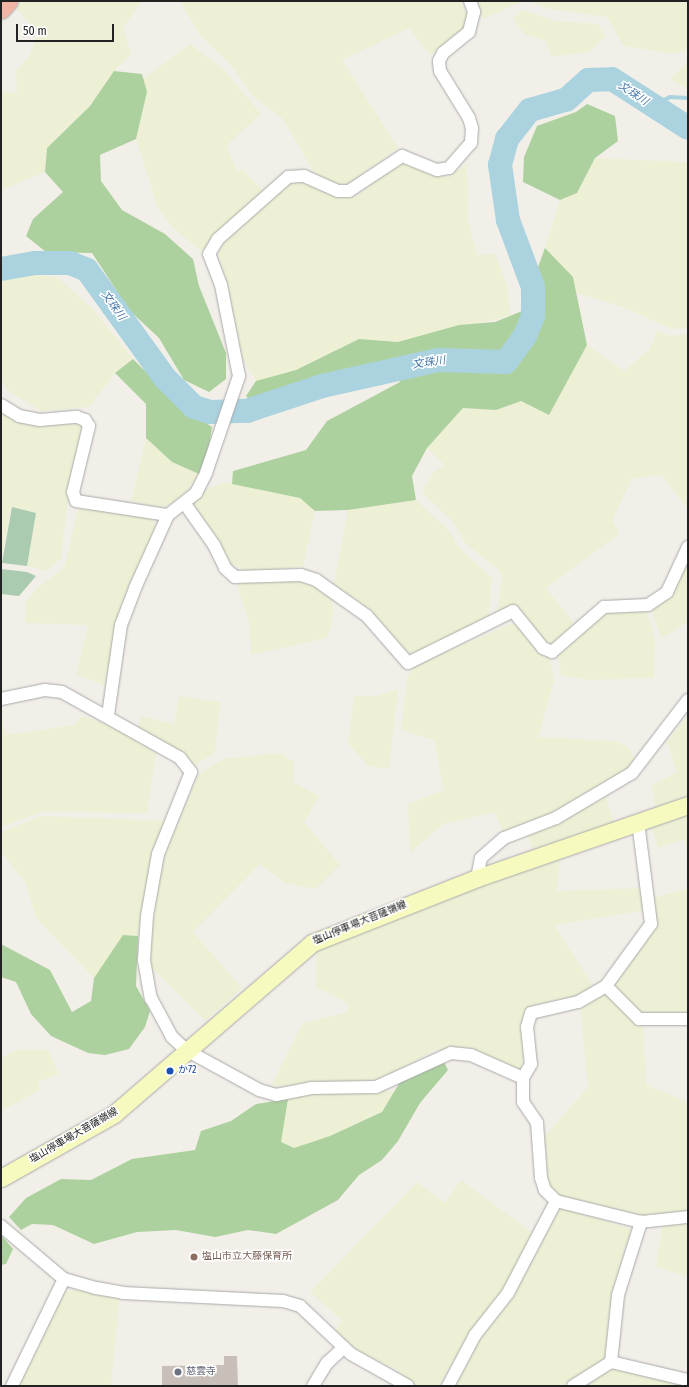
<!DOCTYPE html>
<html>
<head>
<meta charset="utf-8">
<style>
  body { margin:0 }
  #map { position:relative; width:689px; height:1387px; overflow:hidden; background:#f2efe9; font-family:"Fira Sans Condensed","Noto Sans JP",sans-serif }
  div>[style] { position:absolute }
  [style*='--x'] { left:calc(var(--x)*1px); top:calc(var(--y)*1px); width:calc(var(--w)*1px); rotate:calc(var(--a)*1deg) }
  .farmland>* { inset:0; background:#eef0d5 }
  .forest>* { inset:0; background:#add19e }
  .cemetery>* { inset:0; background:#aacbaf }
  .stream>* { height:4px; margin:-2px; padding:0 2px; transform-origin:2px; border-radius:2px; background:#aad3df }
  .river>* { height:24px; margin:-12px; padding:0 12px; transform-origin:12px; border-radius:12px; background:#aad3df }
  .building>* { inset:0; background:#c7bfb8 }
  .roads { filter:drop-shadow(0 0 1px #a9a9a9) drop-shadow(0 0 1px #a9a9a9) }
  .minor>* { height:12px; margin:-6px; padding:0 6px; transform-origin:6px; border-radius:6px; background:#fff }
  .secondary>* { height:17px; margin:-8.5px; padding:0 8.5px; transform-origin:8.5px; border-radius:8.5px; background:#f7fabf }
  .trunk>* { height:20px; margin:-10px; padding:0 10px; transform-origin:10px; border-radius:10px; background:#f2b4a3 }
  .dots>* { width:11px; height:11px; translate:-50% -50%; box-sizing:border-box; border:2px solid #fff; border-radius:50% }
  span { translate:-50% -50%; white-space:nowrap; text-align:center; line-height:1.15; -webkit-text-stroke:3px #fff; paint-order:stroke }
  .street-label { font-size:10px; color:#222 }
  .transit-label { font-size:10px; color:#164399 }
  .left { translate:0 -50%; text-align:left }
  .education-label { font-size:10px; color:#785e54 }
  .worship-label { font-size:10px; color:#5b616d }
  .water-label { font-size:11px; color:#4a7aab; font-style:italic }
  .frame { position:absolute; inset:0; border:2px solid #222; pointer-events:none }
  .scale { position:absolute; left:16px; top:24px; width:98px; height:18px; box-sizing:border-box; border:2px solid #222; border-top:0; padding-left:5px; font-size:12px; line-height:14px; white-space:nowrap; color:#222; -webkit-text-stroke:3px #fff; paint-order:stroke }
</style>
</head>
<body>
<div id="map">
  <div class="farmland">
    <i style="clip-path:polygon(21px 1px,142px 1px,123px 28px,131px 54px,114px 71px,90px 106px,47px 148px,45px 172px,1px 190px,1px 92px,17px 93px,16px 71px,29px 57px,38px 32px,16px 8px)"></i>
    <i style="clip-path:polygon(180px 1px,461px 1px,468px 18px,462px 30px,430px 55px,409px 28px,342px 60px,398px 148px,347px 185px,333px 185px,313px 171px,283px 119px,253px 96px,230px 64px,199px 34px)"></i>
    <i style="clip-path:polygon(477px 1px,523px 1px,483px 19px)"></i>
    <i style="clip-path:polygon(529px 1px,688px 1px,688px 50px,674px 54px,624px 46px,607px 17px,545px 8px)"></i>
    <i style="clip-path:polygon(524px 10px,555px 21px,598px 24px,606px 37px,588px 52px,551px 57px,546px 41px,524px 34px,513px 18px)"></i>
    <i style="clip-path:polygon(190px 44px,223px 69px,261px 114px,226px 146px,238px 172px,242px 169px,263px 191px,201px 251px,173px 228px,158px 208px,136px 139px,147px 92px,143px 79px)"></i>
    <i style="clip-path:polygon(688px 62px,688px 89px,670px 79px)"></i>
    <i style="clip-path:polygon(595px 158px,688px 162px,688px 328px,672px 329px,623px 307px,577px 293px,573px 277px,545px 248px,560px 200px,577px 193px)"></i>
    <i style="clip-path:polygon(406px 162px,447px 177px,467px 164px,468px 221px,477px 255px,495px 254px,507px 285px,510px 316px,397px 342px,359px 339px,296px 370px,256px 381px,243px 359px,227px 282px,218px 253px,227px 239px,291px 183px,303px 182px,338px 198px,357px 196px,396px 164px)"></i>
    <i style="clip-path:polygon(28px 273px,58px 278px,93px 309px,133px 359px,115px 373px,89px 407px,42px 411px,8px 391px,1px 379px,1px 280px)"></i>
    <i style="clip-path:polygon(657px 331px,670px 336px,688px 334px,688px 510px,662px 475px,632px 478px,612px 520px,619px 534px,546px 588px,573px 622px,558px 646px,546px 645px,515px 608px,497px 614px,502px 578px,499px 570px,465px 543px,454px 523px,422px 492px,434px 472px,445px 465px,427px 448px,463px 408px,496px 410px,521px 401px,549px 415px,587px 345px,624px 371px,649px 350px)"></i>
    <i style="clip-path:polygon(4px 411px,75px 421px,85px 428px,69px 490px,61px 558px,47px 571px,27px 566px,36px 513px,11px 507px,1px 563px,1px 420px)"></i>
    <i style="clip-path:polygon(146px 438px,172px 462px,199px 474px,177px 503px,161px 507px,131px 501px)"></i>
    <i style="clip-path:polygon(224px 482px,300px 498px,315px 511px,303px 567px,246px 571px,232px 564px,190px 506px,202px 491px)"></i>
    <i style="clip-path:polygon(416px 500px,449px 531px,457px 546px,492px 578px,488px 621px,416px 654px,401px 650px,371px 610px,334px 584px,348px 510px)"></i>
    <i style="clip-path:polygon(79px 506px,152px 518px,155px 529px,121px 612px,104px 685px,76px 674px,88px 625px,25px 623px,26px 603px,37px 588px,64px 568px)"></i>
    <i style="clip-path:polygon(688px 557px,688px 622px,662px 638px,652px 612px,654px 605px)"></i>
    <i style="clip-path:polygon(300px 579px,313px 584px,332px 601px,333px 618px,327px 638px,251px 655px,250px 625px,236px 582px)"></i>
    <i style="clip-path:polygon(646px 609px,655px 641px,654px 678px,588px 680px,561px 675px,558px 655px,587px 622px,604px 611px)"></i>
    <i style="clip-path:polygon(516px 622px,550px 659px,554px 681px,538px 737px,615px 741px,628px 747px,635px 760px,629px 771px,553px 813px,503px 832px,495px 812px,442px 825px,410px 853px,408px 804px,444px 790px,434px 740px,401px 730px,407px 678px,415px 665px)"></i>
    <i style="clip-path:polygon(398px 689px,389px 769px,368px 766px,348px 743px,354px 696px,377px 696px)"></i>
    <i style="clip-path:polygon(179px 696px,220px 702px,215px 752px,194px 766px,138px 727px,141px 716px,174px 724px)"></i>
    <i style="clip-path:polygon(1px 713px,5px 735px,75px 725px,82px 716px,106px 724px,156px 753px,147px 813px,42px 812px,1px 827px)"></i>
    <i style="clip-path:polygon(688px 715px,688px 797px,655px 807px,652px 785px,677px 772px,667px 742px)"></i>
    <i style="clip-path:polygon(280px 753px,293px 761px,293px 782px,319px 796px,304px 822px,340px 865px,316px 889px,285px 883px,260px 864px,193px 932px,242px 988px,206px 1021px,150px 966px,152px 910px,166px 851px,198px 775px,223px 759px)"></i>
    <i style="clip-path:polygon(606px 797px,614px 823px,533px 851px,528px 836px)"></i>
    <i style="clip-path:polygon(688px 813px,688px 854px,684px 839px,658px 848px,651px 826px)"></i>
    <i style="clip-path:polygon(41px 816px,168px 821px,151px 860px,138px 936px,123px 935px,94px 978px,36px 918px,26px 883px,1px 852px,1px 832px)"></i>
    <i style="clip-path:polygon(561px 856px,556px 891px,643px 888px,646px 910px,554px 925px,594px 987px,571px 998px,534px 1004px,526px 1013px,525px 1054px,520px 1071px,462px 1048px,435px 1050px,380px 1080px,271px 1086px,302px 1024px,348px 1012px,348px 1003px,316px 987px,316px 950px,352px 931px)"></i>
    <i style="clip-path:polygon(688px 888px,688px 1015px,650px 1017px,636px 1009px,612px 985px,648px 938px,652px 898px)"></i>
    <i style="clip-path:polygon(599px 993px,610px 995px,643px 1026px,646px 1085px,688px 1102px,688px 1211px,642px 1215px,559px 1198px,548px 1188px,545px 1136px,588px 1087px,580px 1005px)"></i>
    <i style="clip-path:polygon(18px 1050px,48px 1050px,59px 1074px,38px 1082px,40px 1090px,1px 1111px,1px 1058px)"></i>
    <i style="clip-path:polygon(395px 1091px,382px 1112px,330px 1136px,294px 1148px,280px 1143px,288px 1099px,312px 1092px)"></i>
    <i style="clip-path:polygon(461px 1180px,534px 1234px,504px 1291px,470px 1332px,439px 1386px,415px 1386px,396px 1369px,354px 1349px,336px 1330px,342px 1320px,310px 1292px,417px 1182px,445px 1203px)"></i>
    <i style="clip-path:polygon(559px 1207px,631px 1229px,611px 1294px,606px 1361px,586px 1375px,559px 1386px,455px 1386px,479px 1340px,513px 1296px)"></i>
    <i style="clip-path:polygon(688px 1220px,688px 1277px,656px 1267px,663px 1222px)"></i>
    <i style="clip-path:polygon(76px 1289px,119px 1299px,111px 1386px,17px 1386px,64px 1292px)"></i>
    <i style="clip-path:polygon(613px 1367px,677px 1382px,676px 1386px,587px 1386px)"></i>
  </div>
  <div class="forest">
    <i style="clip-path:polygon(114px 71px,142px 74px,147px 92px,136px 139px,100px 155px,101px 181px,122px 210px,165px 234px,193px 259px,199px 286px,226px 353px,226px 379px,209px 392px,184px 380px,159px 338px,130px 311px,92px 253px,46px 252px,26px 236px,33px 219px,63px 192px,45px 172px,47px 148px,90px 106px)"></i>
    <i style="clip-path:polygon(587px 104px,615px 116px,618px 141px,595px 158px,577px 193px,560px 200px,523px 182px,524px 157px,537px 126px,576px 112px)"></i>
    <i style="clip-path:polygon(545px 248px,573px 277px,587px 345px,549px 415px,521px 401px,496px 410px,463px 408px,427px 448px,412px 476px,416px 500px,348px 510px,315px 511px,300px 498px,232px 484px,233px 471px,306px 450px,327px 421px,400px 382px,385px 364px,252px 402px,246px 396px,256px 381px,296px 370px,359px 339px,398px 342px,459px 325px,495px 322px,522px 311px)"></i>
    <i style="clip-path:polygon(133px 359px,173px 399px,212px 427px,209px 448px,199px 474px,172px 462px,146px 438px,146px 404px,115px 373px)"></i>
    <i style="clip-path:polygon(123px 935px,138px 936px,136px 986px,150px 1011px,145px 1027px,129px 1049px,105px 1055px,88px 1053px,51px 1036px,31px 1014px,16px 982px,1px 977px,1px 944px,50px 970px,72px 1012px,91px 1001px,94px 978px)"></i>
    <i style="clip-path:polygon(444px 1062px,448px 1070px,420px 1103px,398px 1141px,382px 1160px,359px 1175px,338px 1200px,276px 1234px,248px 1230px,215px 1237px,176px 1230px,137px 1232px,94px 1244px,53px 1225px,32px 1224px,21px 1230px,9px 1217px,26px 1198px,61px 1179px,91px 1180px,132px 1159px,195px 1150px,201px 1131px,231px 1121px,256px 1104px,288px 1099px,281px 1142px,294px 1148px,330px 1136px,382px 1112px,403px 1077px)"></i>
    <i style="clip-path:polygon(1px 1235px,13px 1249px,6px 1264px,1px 1265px)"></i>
  </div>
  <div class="cemetery">
    <i style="clip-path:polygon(12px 507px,36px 513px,27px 566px,2px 563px)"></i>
    <i style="clip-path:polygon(1px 569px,27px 572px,36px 576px,19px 596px,1px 594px)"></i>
  </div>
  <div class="stream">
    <i style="--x:651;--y:106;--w:21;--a:-25"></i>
    <i style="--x:670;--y:97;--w:18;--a:3"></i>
  </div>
  <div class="river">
    <i style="--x:1;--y:269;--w:35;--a:-10"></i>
    <i style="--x:35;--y:263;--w:35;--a:0"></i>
    <i style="--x:70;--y:263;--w:18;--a:22"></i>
    <i style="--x:87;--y:270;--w:133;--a:54.2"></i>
    <i style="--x:165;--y:378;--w:41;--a:45"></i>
    <i style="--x:194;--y:407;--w:17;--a:17"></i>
    <i style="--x:210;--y:412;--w:37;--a:-2"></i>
    <i style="--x:247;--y:411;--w:79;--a:-18.4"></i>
    <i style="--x:322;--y:386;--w:119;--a:-12.6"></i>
    <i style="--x:438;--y:360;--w:68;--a:1.7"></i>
    <i style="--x:506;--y:362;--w:32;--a:-54"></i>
    <i style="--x:525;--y:336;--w:22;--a:-68"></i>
    <i style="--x:533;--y:316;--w:29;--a:-90"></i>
    <i style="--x:533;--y:287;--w:72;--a:-110.5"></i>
    <i style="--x:508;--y:220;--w:56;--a:-98.3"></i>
    <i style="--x:500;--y:165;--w:27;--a:-75"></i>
    <i style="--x:507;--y:139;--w:37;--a:-52"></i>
    <i style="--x:530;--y:110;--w:37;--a:-16"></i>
    <i style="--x:566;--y:100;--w:30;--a:-42"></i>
    <i style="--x:588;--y:80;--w:24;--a:-2"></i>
    <i style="--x:612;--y:79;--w:90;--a:32.8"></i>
  </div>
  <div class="building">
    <i style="clip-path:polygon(224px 1356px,237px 1356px,238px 1386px,162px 1386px,162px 1366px,224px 1365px)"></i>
  </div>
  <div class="roads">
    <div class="minor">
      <i style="--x:1;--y:405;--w:21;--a:31"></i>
      <i style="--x:19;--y:416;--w:21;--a:11"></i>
      <i style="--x:40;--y:420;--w:37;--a:-5"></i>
      <i style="--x:77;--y:417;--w:9;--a:21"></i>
      <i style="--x:85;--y:420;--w:7;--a:56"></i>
      <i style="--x:89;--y:426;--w:68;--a:103.6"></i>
      <i style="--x:73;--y:492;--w:9;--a:72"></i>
      <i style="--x:76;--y:501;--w:93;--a:8.7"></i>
      <i style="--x:185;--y:504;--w:50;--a:54.7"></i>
      <i style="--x:214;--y:545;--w:25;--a:64"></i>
      <i style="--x:225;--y:568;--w:13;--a:42"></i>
      <i style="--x:235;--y:577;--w:66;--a:-1.7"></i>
      <i style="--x:301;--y:575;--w:16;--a:18"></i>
      <i style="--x:316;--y:580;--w:62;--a:35.2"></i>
      <i style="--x:367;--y:616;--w:62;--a:48.9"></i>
      <i style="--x:408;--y:663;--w:117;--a:-26.3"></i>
      <i style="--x:513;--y:611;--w:48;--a:51"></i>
      <i style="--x:543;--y:648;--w:10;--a:24"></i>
      <i style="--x:552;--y:652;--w:69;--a:-40.9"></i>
      <i style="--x:604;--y:607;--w:44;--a:-2.6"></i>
      <i style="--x:648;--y:605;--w:23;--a:-34"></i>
      <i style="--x:667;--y:592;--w:50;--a:-65"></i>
      <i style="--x:1;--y:699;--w:45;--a:-11.6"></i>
      <i style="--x:45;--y:690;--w:17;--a:7"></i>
      <i style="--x:62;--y:692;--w:135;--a:29.2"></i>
      <i style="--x:180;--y:758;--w:18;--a:52"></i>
      <i style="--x:191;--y:772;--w:88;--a:111.9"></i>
      <i style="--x:158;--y:854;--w:63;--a:100.1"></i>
      <i style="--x:147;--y:916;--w:44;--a:93.9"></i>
      <i style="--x:144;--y:960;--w:39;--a:80"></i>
      <i style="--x:151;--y:998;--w:44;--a:61.7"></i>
      <i style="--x:172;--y:1037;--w:19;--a:43"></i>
      <i style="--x:186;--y:1050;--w:83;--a:28.7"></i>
      <i style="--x:259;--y:1090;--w:18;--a:16"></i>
      <i style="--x:276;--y:1095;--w:36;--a:-11"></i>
      <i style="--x:311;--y:1088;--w:65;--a:-0.9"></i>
      <i style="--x:376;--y:1087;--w:82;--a:-24.4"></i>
      <i style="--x:451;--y:1053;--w:20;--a:6"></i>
      <i style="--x:471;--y:1055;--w:57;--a:23.9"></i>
      <i style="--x:108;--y:715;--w:91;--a:-81.8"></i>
      <i style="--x:121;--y:625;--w:40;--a:-69"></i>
      <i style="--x:135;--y:588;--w:80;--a:-65.7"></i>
      <i style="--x:168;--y:515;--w:36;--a:-38"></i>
      <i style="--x:196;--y:493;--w:22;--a:-63"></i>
      <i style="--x:206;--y:473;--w:102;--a:-71.2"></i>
      <i style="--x:239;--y:376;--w:93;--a:-101.2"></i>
      <i style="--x:221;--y:285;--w:33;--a:-111"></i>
      <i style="--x:209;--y:254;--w:17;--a:-59"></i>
      <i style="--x:218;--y:239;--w:94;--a:-41.5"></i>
      <i style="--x:288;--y:177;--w:16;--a:-4"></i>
      <i style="--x:304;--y:176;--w:37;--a:24"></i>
      <i style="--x:338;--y:191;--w:11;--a:0"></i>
      <i style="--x:349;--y:191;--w:64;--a:-33.4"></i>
      <i style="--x:402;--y:156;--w:38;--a:22"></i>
      <i style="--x:437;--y:170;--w:12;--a:-9"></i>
      <i style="--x:449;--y:168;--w:33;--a:-49"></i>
      <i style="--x:471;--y:143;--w:15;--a:-86"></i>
      <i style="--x:472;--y:128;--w:10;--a:-107"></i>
      <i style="--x:469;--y:118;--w:55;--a:-121.7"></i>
      <i style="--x:440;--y:71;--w:10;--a:-96"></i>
      <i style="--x:439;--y:61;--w:9;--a:-63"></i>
      <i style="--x:443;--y:53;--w:33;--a:-39"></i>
      <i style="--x:469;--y:32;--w:21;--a:-76"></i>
      <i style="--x:474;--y:12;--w:12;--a:-110"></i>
      <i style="--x:638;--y:822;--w:103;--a:82.7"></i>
      <i style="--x:651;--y:924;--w:77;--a:126"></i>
      <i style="--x:606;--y:986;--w:32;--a:150"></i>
      <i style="--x:578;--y:1002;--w:48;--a:166.8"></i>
      <i style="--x:531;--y:1013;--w:15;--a:106"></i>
      <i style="--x:527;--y:1027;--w:37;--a:84"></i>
      <i style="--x:531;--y:1064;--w:16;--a:120"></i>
      <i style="--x:523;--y:1078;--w:24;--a:90"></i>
      <i style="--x:523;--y:1102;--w:25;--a:56"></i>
      <i style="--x:537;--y:1123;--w:55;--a:85.8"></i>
      <i style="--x:541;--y:1178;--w:13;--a:72"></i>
      <i style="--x:545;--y:1190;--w:16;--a:45"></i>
      <i style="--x:556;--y:1201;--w:88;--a:13.9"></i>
      <i style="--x:641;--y:1222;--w:47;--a:-6.1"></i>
      <i style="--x:477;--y:878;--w:20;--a:-79"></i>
      <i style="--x:481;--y:858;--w:30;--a:-41"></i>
      <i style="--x:504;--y:838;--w:56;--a:-21"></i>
      <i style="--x:556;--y:818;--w:88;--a:-30.6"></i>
      <i style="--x:632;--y:773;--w:92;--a:-52.5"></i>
      <i style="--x:606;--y:986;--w:47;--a:45"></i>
      <i style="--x:639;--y:1019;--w:49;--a:0"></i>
      <i style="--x:1;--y:1226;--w:82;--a:40.1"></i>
      <i style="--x:64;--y:1279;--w:33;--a:16"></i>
      <i style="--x:96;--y:1288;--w:27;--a:10"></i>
      <i style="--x:123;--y:1293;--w:160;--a:2.9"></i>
      <i style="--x:283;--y:1301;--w:18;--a:16"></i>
      <i style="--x:300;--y:1306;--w:70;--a:43.3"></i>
      <i style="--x:351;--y:1354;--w:65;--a:29.3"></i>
      <i style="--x:611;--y:1362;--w:67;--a:-84"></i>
      <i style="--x:618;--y:1295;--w:77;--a:-72.5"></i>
      <i style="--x:12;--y:1386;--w:119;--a:-64.1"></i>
      <i style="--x:313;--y:1386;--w:27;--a:-59"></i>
      <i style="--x:327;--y:1363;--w:23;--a:-43"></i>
      <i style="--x:448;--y:1386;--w:58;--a:-62.1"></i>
      <i style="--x:475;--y:1335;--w:53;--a:-51.8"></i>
      <i style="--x:508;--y:1293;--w:104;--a:-62.4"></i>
      <i style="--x:573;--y:1386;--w:45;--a:-32.3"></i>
      <i style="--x:611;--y:1362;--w:79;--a:13.2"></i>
    </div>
    <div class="secondary">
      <i style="--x:1;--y:1178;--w:130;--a:-29.5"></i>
      <i style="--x:114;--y:1114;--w:262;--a:-40.8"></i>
      <i style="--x:312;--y:943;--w:177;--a:-21.5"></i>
      <i style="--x:477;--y:878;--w:223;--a:-19.1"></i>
    </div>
    <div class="trunk">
      <i style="--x:1;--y:9;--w:11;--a:-49"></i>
    </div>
  </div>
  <div class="dots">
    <i style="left:170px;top:1071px;background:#1a4fb4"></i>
    <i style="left:194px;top:1257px;background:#8d6e63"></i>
    <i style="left:178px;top:1372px;background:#6b7280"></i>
  </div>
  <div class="street-label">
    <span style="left:360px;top:923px;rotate:-22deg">塩山停車場大菩薩嶺線</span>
    <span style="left:74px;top:1136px;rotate:-30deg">塩山停車場大菩薩嶺線</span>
  </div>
  <div class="transit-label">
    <span class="left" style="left:178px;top:1071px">か72</span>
  </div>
  <div class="education-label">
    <span class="left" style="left:202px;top:1257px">塩山市立大藤保育所</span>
  </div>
  <div class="worship-label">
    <span class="left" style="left:186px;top:1372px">慈雲寺</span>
  </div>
  <div class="water-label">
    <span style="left:633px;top:94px;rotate:34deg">文珠川</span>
    <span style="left:113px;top:306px;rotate:54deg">文珠川</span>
    <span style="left:429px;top:363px;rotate:-8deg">文珠川</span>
  </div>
  <div class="frame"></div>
  <div class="scale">50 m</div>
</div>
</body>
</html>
